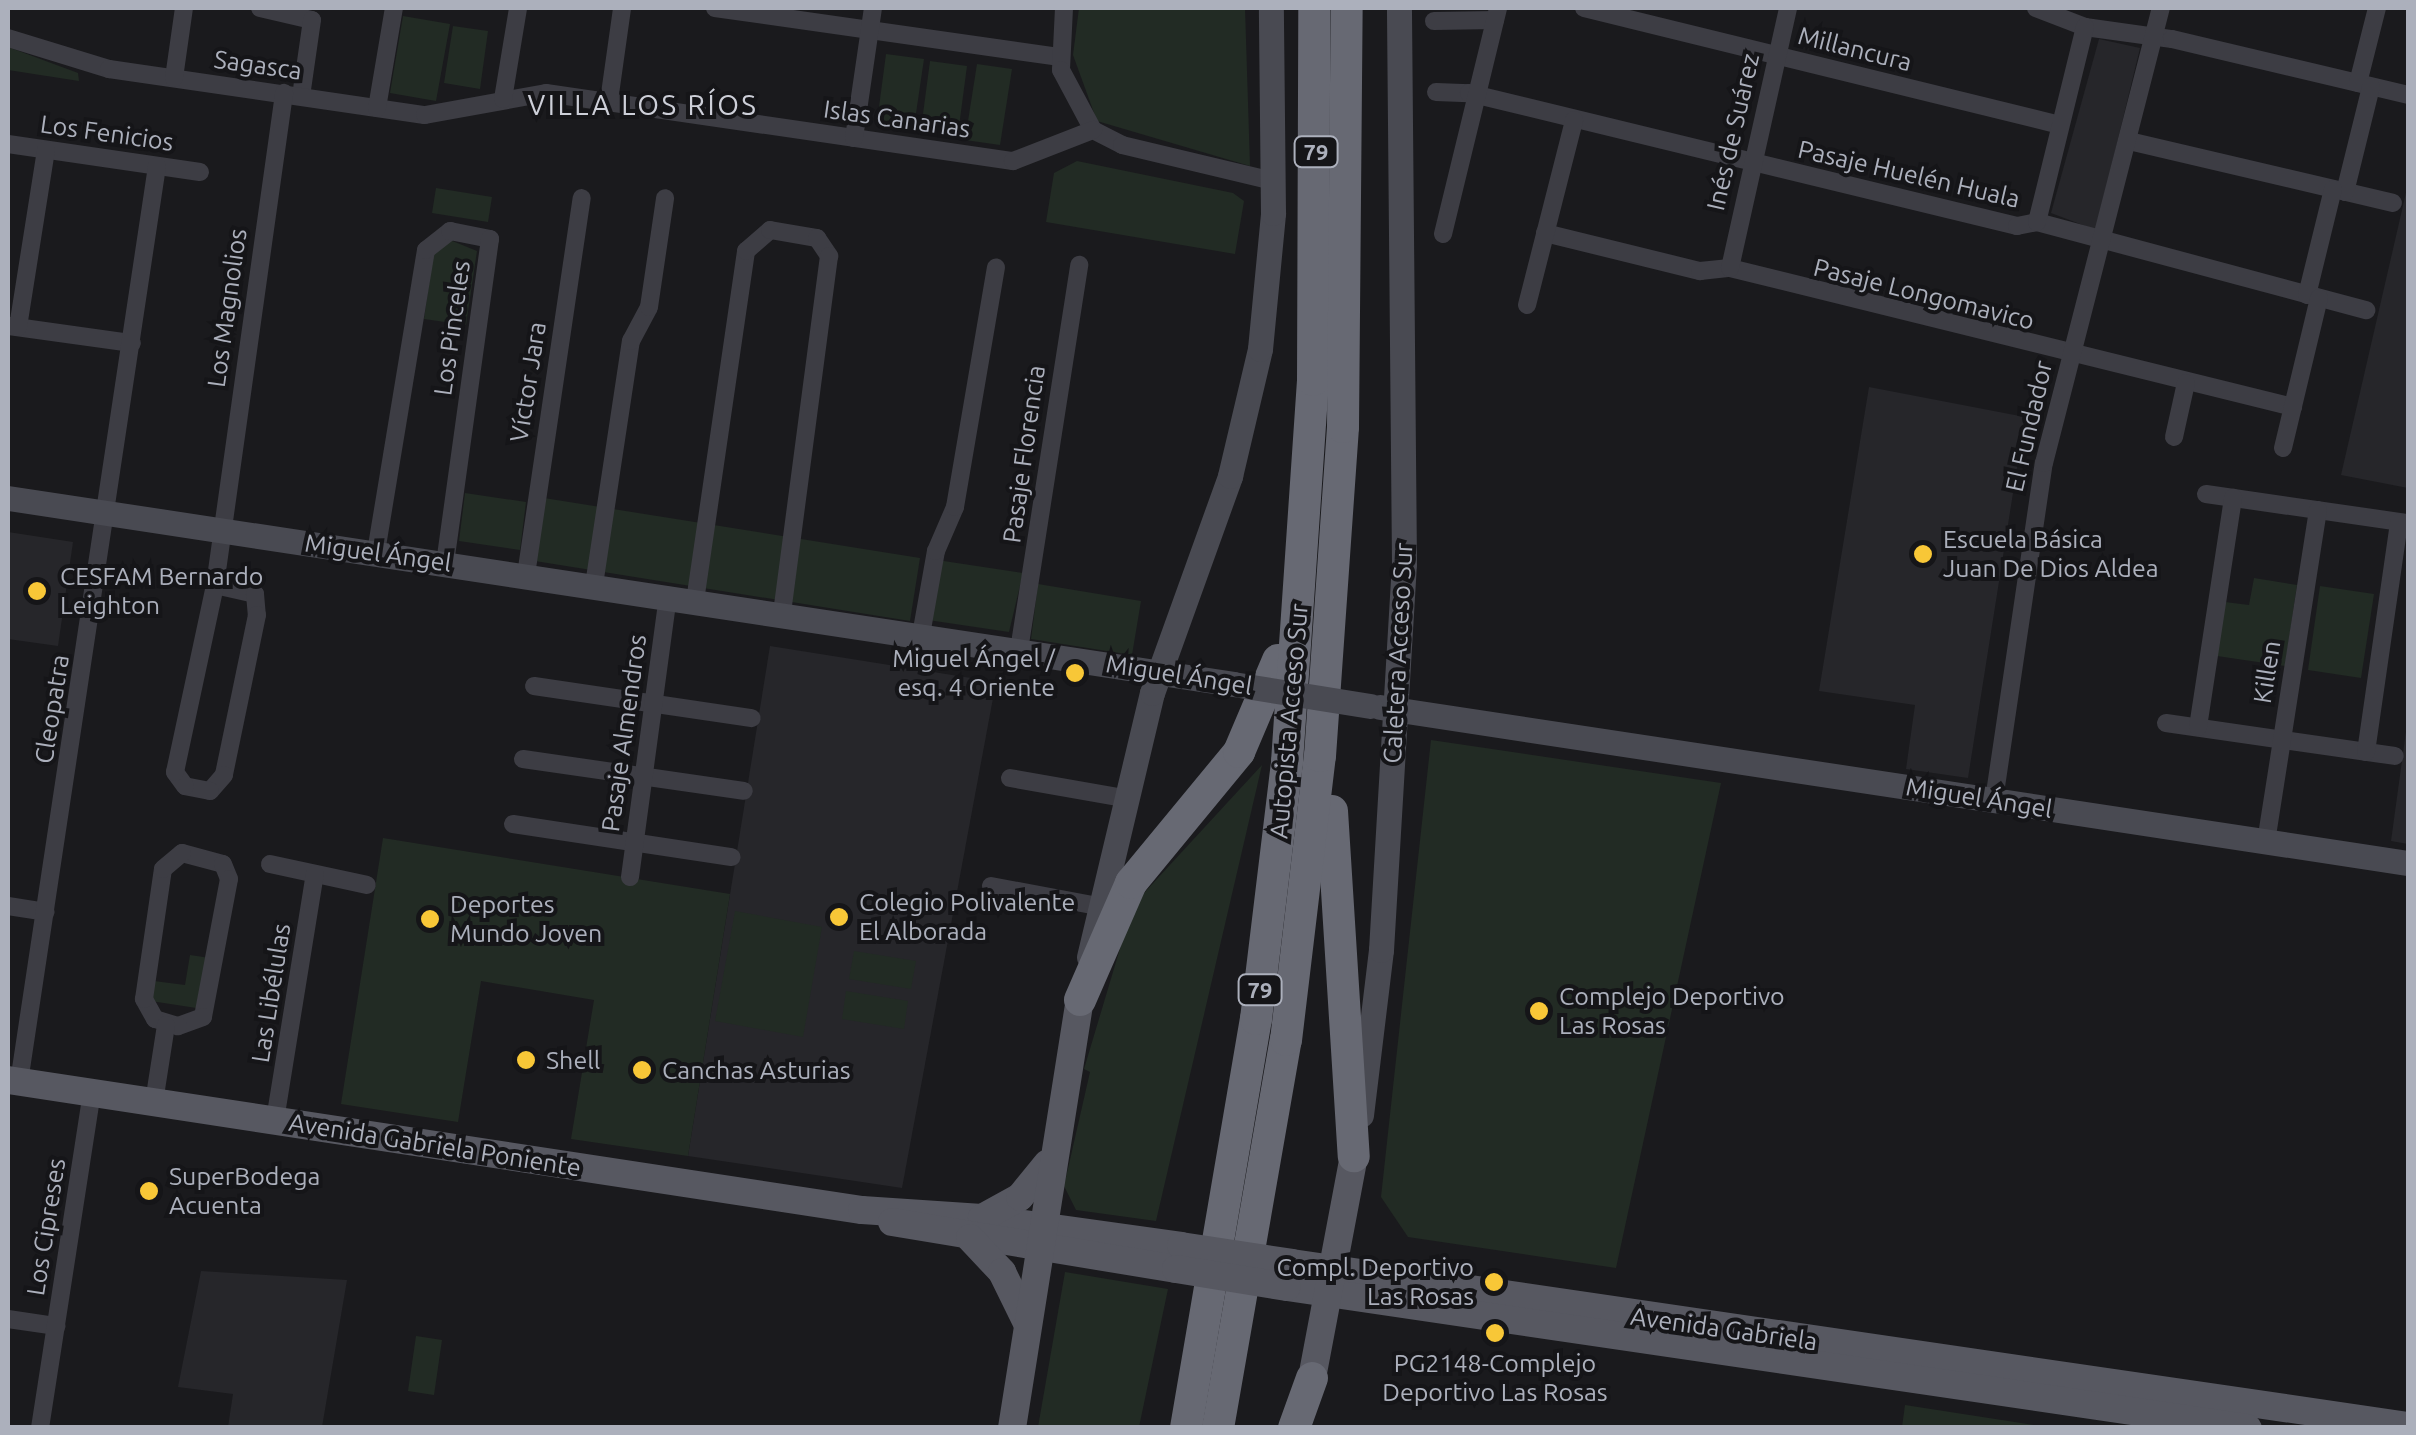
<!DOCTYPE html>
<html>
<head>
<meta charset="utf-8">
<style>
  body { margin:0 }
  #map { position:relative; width:2416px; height:1435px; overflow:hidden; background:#1a1a1d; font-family:Ubuntu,sans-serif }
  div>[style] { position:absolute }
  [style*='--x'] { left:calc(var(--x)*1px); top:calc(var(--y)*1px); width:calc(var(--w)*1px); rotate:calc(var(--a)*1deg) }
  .built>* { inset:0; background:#26262a }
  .green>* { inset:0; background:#222b24 }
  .street>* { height:18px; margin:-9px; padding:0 9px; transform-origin:9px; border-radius:9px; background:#3d3d44 }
  .secondary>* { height:25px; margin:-12.5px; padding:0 12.5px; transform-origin:12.5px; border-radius:12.5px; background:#494a52 }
  .primary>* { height:28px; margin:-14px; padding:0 14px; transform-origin:14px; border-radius:14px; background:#575861 }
  .highway>* { height:32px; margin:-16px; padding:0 16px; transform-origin:16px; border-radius:16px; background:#676973 }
  .secondary-bridge>* { height:25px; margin:-12.5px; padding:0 12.5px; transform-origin:12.5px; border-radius:12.5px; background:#494a52 }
  .primary-bridge>* { height:28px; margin:-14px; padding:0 14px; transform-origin:14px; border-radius:14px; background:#575861 }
  .dots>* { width:28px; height:28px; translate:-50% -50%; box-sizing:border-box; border:5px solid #151518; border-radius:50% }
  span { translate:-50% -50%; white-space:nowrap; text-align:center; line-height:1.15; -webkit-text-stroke:8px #151518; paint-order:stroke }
  .shield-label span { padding:2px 8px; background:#151518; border:2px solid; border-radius:8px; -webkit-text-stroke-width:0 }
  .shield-label { font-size:22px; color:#acb0bc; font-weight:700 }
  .street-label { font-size:25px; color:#acb0bc }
  .poi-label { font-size:25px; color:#acb0bc }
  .left { translate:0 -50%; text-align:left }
  .right { translate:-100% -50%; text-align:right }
  .neighbourhood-label { font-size:28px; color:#cdcfd8; letter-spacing:2.5px }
  .frame { position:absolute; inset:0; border:10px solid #acb0bc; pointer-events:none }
</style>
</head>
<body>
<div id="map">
  <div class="built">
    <i style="clip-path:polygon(2099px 39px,2140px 48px,2096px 230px,2051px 213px)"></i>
    <i style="clip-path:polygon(2408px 184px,2408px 488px,2341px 475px)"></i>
    <i style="clip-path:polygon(1869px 387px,2025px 417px,1968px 778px,1906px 769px,1915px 705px,1819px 691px)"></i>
    <i style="clip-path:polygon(8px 532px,73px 542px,58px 646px,8px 639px)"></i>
    <i style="clip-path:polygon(770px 646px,996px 682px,902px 1188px,688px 1156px)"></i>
    <i style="clip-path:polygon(2408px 717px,2408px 844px,2391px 841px)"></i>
    <i style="clip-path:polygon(201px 1271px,347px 1280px,322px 1427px,228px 1427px,233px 1394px,178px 1387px)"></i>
  </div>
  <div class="green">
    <i style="clip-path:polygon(1079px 8px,1245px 8px,1250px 166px,1097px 121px,1073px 55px)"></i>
    <i style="clip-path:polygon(403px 16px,450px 24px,436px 101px,390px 93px)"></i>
    <i style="clip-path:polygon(453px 26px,488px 31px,480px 89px,444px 83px)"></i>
    <i style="clip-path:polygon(8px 47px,78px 73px,79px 81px,8px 70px)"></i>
    <i style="clip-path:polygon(886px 54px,924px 59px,914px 127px,877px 122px)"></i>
    <i style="clip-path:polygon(930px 61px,967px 66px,958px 134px,921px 129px)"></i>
    <i style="clip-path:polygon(977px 64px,1012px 69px,1000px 145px,965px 140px)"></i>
    <i style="clip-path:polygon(1077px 161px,1233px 193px,1244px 201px,1235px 254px,1046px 222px,1054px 173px)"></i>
    <i style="clip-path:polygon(436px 188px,492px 197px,488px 222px,432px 213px)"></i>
    <i style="clip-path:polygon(445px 238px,477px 251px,466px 325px,424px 319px,435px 242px)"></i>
    <i style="clip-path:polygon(465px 493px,526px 502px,520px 550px,459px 541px)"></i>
    <i style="clip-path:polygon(544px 498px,920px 558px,910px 621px,535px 561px)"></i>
    <i style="clip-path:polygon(937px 560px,1023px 573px,1009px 632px,928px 620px)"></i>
    <i style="clip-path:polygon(2254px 578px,2297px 585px,2285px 666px,2217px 656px,2225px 602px,2249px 605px)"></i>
    <i style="clip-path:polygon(1038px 584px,1141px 601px,1132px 655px,1031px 639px)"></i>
    <i style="clip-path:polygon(2320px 586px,2374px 594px,2361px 678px,2308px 670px)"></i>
    <i style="clip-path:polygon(1431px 740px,1721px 783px,1616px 1268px,1408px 1237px,1381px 1197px)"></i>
    <i style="clip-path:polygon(1262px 765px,1156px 1221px,1076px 1210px,1064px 1186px,1090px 1072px,1084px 1069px,1133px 905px)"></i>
    <i style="clip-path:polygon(383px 838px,730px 894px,688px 1156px,571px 1139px,594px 1000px,481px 981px,458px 1122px,341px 1104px)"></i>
    <i style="clip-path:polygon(735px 911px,822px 927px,803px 1037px,715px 1021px)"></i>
    <i style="clip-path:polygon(854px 951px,916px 961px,911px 989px,849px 979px)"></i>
    <i style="clip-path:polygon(190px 955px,210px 958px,203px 1009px,151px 1001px,154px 981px,185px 985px)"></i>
    <i style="clip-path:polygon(846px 991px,908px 1001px,904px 1029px,842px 1019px)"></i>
    <i style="clip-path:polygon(1065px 1272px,1168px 1289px,1139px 1427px,1038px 1427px)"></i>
    <i style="clip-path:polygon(416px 1336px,442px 1340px,434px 1395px,408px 1391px)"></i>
    <i style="clip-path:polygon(1905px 1405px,2047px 1427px,1902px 1427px)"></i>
  </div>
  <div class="street">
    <i style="--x:260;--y:8;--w:53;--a:13"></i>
    <i style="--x:312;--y:20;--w:77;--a:98.2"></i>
    <i style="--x:715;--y:8;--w:347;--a:8.1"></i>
    <i style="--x:1064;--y:8;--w:62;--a:92.8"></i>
    <i style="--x:1061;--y:70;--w:68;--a:61.9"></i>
    <i style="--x:1093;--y:130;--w:33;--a:27"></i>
    <i style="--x:1122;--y:145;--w:155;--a:13.4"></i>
    <i style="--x:1584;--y:8;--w:486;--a:13.8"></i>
    <i style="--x:2036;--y:8;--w:53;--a:21.2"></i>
    <i style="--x:2085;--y:27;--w:88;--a:7.9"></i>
    <i style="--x:2172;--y:39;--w:243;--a:13.3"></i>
    <i style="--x:1434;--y:21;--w:61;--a:-0.9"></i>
    <i style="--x:8;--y:38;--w:106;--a:17.1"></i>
    <i style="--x:109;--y:69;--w:319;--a:8.3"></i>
    <i style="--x:425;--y:115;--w:123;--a:-10.3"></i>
    <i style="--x:546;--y:93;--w:472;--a:8.3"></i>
    <i style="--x:1013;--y:161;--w:86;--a:-21.2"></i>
    <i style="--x:174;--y:78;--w:71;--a:-81.9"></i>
    <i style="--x:2358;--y:83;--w:77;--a:-75.8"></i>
    <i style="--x:1436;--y:92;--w:33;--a:2"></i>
    <i style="--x:1469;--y:93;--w:564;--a:13.64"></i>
    <i style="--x:2017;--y:226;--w:20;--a:-11"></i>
    <i style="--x:503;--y:99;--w:92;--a:-80.6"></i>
    <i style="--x:609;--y:101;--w:94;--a:-82"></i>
    <i style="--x:377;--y:108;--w:101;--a:-80.4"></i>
    <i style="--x:854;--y:138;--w:131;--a:-81.7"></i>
    <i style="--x:2129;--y:141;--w:271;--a:13.2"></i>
    <i style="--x:8;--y:144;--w:194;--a:8.3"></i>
    <i style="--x:2345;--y:192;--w:108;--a:-76.1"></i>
    <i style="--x:2037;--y:222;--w:341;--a:15"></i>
    <i style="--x:2037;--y:222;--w:201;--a:-76.2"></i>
    <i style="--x:1545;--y:233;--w:160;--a:13.8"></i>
    <i style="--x:1700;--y:271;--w:30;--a:-6"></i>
    <i style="--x:1730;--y:268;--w:580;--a:13.87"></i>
    <i style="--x:1443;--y:234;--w:233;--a:-76.3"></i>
    <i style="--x:1730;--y:268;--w:266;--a:-77.4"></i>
    <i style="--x:2307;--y:295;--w:109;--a:-76.2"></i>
    <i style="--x:1527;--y:305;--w:191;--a:-75.7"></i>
    <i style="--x:9;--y:326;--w:124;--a:7.9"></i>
    <i style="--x:18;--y:327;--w:179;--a:-81"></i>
    <i style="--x:2174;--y:437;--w:55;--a:-77.5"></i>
    <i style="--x:2283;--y:448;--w:154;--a:-76.5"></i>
    <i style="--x:2206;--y:494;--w:204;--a:8.2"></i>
    <i style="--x:376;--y:552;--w:306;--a:-80.6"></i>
    <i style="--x:426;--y:250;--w:31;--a:-38"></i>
    <i style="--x:450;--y:231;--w:41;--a:11.3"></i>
    <i style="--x:490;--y:239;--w:327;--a:97.9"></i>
    <i style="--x:526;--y:575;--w:381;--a:-81.6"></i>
    <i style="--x:215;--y:585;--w:497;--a:-82"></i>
    <i style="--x:215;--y:585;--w:41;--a:12.7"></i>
    <i style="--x:255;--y:594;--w:21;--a:85"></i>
    <i style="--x:257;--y:615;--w:163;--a:101.7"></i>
    <i style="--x:224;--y:775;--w:21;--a:131"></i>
    <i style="--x:210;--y:791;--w:25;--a:-169"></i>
    <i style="--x:185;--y:786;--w:17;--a:-126"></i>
    <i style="--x:175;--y:772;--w:191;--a:-77.9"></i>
    <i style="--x:594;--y:585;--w:247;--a:-81.4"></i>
    <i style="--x:631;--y:341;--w:38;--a:-62"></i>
    <i style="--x:649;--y:307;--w:110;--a:-81.6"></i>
    <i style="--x:695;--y:601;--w:354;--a:-81.7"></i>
    <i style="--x:746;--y:251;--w:32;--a:-41"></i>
    <i style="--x:770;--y:230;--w:48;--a:9.7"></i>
    <i style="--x:817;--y:238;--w:22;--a:56"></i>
    <i style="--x:829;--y:256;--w:361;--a:97.5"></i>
    <i style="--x:921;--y:635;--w:85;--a:-79.9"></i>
    <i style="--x:936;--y:551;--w:48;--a:-66.6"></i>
    <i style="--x:955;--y:507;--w:243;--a:-80.3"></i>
    <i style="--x:1019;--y:650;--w:390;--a:-81.1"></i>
    <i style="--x:534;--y:686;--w:220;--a:8.4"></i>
    <i style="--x:2166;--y:723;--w:231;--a:8.2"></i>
    <i style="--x:2198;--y:727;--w:232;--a:-81.3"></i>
    <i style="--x:2366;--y:752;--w:232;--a:-81.8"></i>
    <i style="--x:523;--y:759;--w:223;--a:8.2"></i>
    <i style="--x:1010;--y:778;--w:116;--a:10"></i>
    <i style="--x:1994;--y:800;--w:341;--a:-81.6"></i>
    <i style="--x:2044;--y:463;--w:470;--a:-75.6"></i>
    <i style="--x:513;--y:824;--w:221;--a:8.6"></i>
    <i style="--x:2266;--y:842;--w:336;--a:-81.1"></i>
    <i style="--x:182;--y:853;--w:42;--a:15"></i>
    <i style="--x:223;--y:864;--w:16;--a:68"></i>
    <i style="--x:229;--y:879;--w:140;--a:100.7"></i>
    <i style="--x:203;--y:1017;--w:27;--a:160"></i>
    <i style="--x:178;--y:1026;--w:24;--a:-163"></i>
    <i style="--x:155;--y:1019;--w:23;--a:-119"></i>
    <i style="--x:144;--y:999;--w:131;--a:-81.7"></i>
    <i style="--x:163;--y:869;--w:25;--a:-40"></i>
    <i style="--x:270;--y:864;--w:99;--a:12.2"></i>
    <i style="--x:630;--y:877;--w:284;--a:-82.3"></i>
    <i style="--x:991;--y:886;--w:109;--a:10.6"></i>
    <i style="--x:8;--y:906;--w:38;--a:9"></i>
    <i style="--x:19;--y:1082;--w:926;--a:-81.43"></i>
    <i style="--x:154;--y:1102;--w:78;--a:-81.1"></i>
    <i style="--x:275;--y:1120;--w:249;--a:-80.8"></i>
    <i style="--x:8;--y:1319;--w:49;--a:8.3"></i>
    <i style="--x:40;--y:1428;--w:339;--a:-81.2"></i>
  </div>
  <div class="secondary">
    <i style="--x:8;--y:498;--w:1239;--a:8.63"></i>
    <i style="--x:1380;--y:707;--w:1040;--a:8.63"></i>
    <i style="--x:1089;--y:957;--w:271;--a:-76.6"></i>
    <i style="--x:1152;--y:693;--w:231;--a:-70.2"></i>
    <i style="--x:1230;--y:476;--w:130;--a:-76.7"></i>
    <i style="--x:1260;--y:349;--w:137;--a:-84.5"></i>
    <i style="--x:1273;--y:213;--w:205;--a:-90.6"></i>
    <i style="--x:1361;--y:1115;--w:166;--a:-83.1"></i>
    <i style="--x:1381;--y:950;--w:387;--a:-86.6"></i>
    <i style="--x:1404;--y:564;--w:556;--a:-90.52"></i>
  </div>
  <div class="primary">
    <i style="--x:8;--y:1080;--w:864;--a:8.66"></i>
    <i style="--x:862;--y:1210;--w:120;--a:3.8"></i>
    <i style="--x:982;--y:1218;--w:201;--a:8"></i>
    <i style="--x:982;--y:1218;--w:43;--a:-28.9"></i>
    <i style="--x:1020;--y:1197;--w:43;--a:-50.7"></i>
    <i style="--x:892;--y:1222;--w:288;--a:9.4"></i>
    <i style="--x:970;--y:1238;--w:47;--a:46.7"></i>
    <i style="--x:1002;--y:1272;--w:55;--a:63.9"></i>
    <i style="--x:1292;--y:1263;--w:1128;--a:8.31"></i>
    <i style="--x:1287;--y:1287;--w:971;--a:8.35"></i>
    <i style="--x:1312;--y:1378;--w:226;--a:-79.3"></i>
    <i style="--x:1012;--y:1428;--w:433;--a:-81"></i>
  </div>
  <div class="highway">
    <i style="--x:1332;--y:811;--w:346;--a:86.4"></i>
    <i style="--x:1080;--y:1000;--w:128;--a:-66.4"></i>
    <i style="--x:1131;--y:883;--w:170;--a:-50.5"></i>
    <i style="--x:1239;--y:752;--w:100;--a:-67"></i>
    <i style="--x:1186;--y:1428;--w:415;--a:-80.3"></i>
    <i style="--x:1256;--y:1019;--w:259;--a:-83.1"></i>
    <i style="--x:1287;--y:762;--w:383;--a:-86.1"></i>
    <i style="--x:1313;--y:380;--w:372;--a:-89.8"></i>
    <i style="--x:1218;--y:1428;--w:394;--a:-80.1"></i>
    <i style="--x:1286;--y:1040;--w:286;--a:-83.2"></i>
    <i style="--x:1320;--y:756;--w:330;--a:-86"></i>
    <i style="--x:1343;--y:427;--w:419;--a:-89.5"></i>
    <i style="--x:1294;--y:1428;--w:53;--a:-70.2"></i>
  </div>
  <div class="secondary-bridge">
    <i style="--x:1233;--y:684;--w:139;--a:9.1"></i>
  </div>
  <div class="primary-bridge">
    <i style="--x:1181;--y:1246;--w:112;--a:8.7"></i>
    <i style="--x:1176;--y:1269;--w:112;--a:9.2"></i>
  </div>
  <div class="dots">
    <i style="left:1923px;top:554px;background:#f8c737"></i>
    <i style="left:37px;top:591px;background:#f8c737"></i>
    <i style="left:1075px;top:673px;background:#f8c737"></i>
    <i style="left:839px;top:917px;background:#f8c737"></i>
    <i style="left:430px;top:919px;background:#f8c737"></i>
    <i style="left:1539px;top:1011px;background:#f8c737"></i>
    <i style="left:526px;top:1060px;background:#f8c737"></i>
    <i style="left:642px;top:1070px;background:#f8c737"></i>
    <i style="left:149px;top:1191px;background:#f8c737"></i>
    <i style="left:1494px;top:1282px;background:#f8c737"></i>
    <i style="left:1495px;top:1333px;background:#f8c737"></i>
  </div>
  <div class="shield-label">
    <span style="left:1316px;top:152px">79</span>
    <span style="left:1260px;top:990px">79</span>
  </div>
  <div class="street-label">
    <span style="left:1855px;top:49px;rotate:14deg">Millancura</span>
    <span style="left:258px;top:65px;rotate:8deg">Sagasca</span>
    <span style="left:897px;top:119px;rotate:8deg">Islas Canarias</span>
    <span style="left:1733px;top:132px;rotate:-77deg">Inés de Suárez</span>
    <span style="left:107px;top:133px;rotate:8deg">Los Fenicios</span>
    <span style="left:1909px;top:174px;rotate:13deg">Pasaje Huelén Huala</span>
    <span style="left:1924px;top:294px;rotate:14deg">Pasaje Longomavico</span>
    <span style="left:227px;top:308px;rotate:-82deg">Los Magnolios</span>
    <span style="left:452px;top:328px;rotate:-82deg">Los Pinceles</span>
    <span style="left:528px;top:382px;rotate:-81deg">Víctor Jara</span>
    <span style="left:2029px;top:426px;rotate:-77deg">El Fundador</span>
    <span style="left:1024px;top:454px;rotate:-82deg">Pasaje Florencia</span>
    <span style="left:378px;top:553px;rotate:8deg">Miguel Ángel</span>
    <span style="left:1398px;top:653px;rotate:-87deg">Caletera Acceso Sur</span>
    <span style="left:2267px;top:672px;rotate:-81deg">Killen</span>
    <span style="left:1179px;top:675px;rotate:9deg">Miguel Ángel</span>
    <span style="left:52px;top:709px;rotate:-81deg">Cleopatra</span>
    <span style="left:1289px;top:721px;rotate:-85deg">Autopista Acceso Sur</span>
    <span style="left:624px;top:733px;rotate:-82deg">Pasaje Almendros</span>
    <span style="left:1979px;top:798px;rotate:9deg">Miguel Ángel</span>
    <span style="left:271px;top:993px;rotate:-81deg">Las Libélulas</span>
    <span style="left:435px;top:1145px;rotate:9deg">Avenida Gabriela Poniente</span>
    <span style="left:46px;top:1227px;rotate:-81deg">Los Cipreses</span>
    <span style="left:1724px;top:1329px;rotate:8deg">Avenida Gabriela</span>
  </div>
  <div class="poi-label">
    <span class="left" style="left:1943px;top:554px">Escuela Básica<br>Juan De Dios Aldea</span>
    <span class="left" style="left:60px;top:591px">CESFAM Bernardo<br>Leighton</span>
    <span class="right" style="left:1055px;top:673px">Miguel Ángel /<br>esq. 4 Oriente</span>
    <span class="left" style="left:859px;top:917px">Colegio Polivalente<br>El Alborada</span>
    <span class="left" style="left:450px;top:919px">Deportes<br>Mundo Joven</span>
    <span class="left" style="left:1559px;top:1011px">Complejo Deportivo<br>Las Rosas</span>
    <span class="left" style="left:546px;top:1060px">Shell</span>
    <span class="left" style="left:662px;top:1070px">Canchas Asturias</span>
    <span class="left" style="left:169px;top:1191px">SuperBodega<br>Acuenta</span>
    <span class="right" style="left:1474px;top:1282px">Compl. Deportivo<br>Las Rosas</span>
    <span style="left:1495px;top:1378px">PG2148-Complejo<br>Deportivo Las Rosas</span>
  </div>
  <div class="neighbourhood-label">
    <span style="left:643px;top:105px">VILLA LOS RÍOS</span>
  </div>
  <div class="frame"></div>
</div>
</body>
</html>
